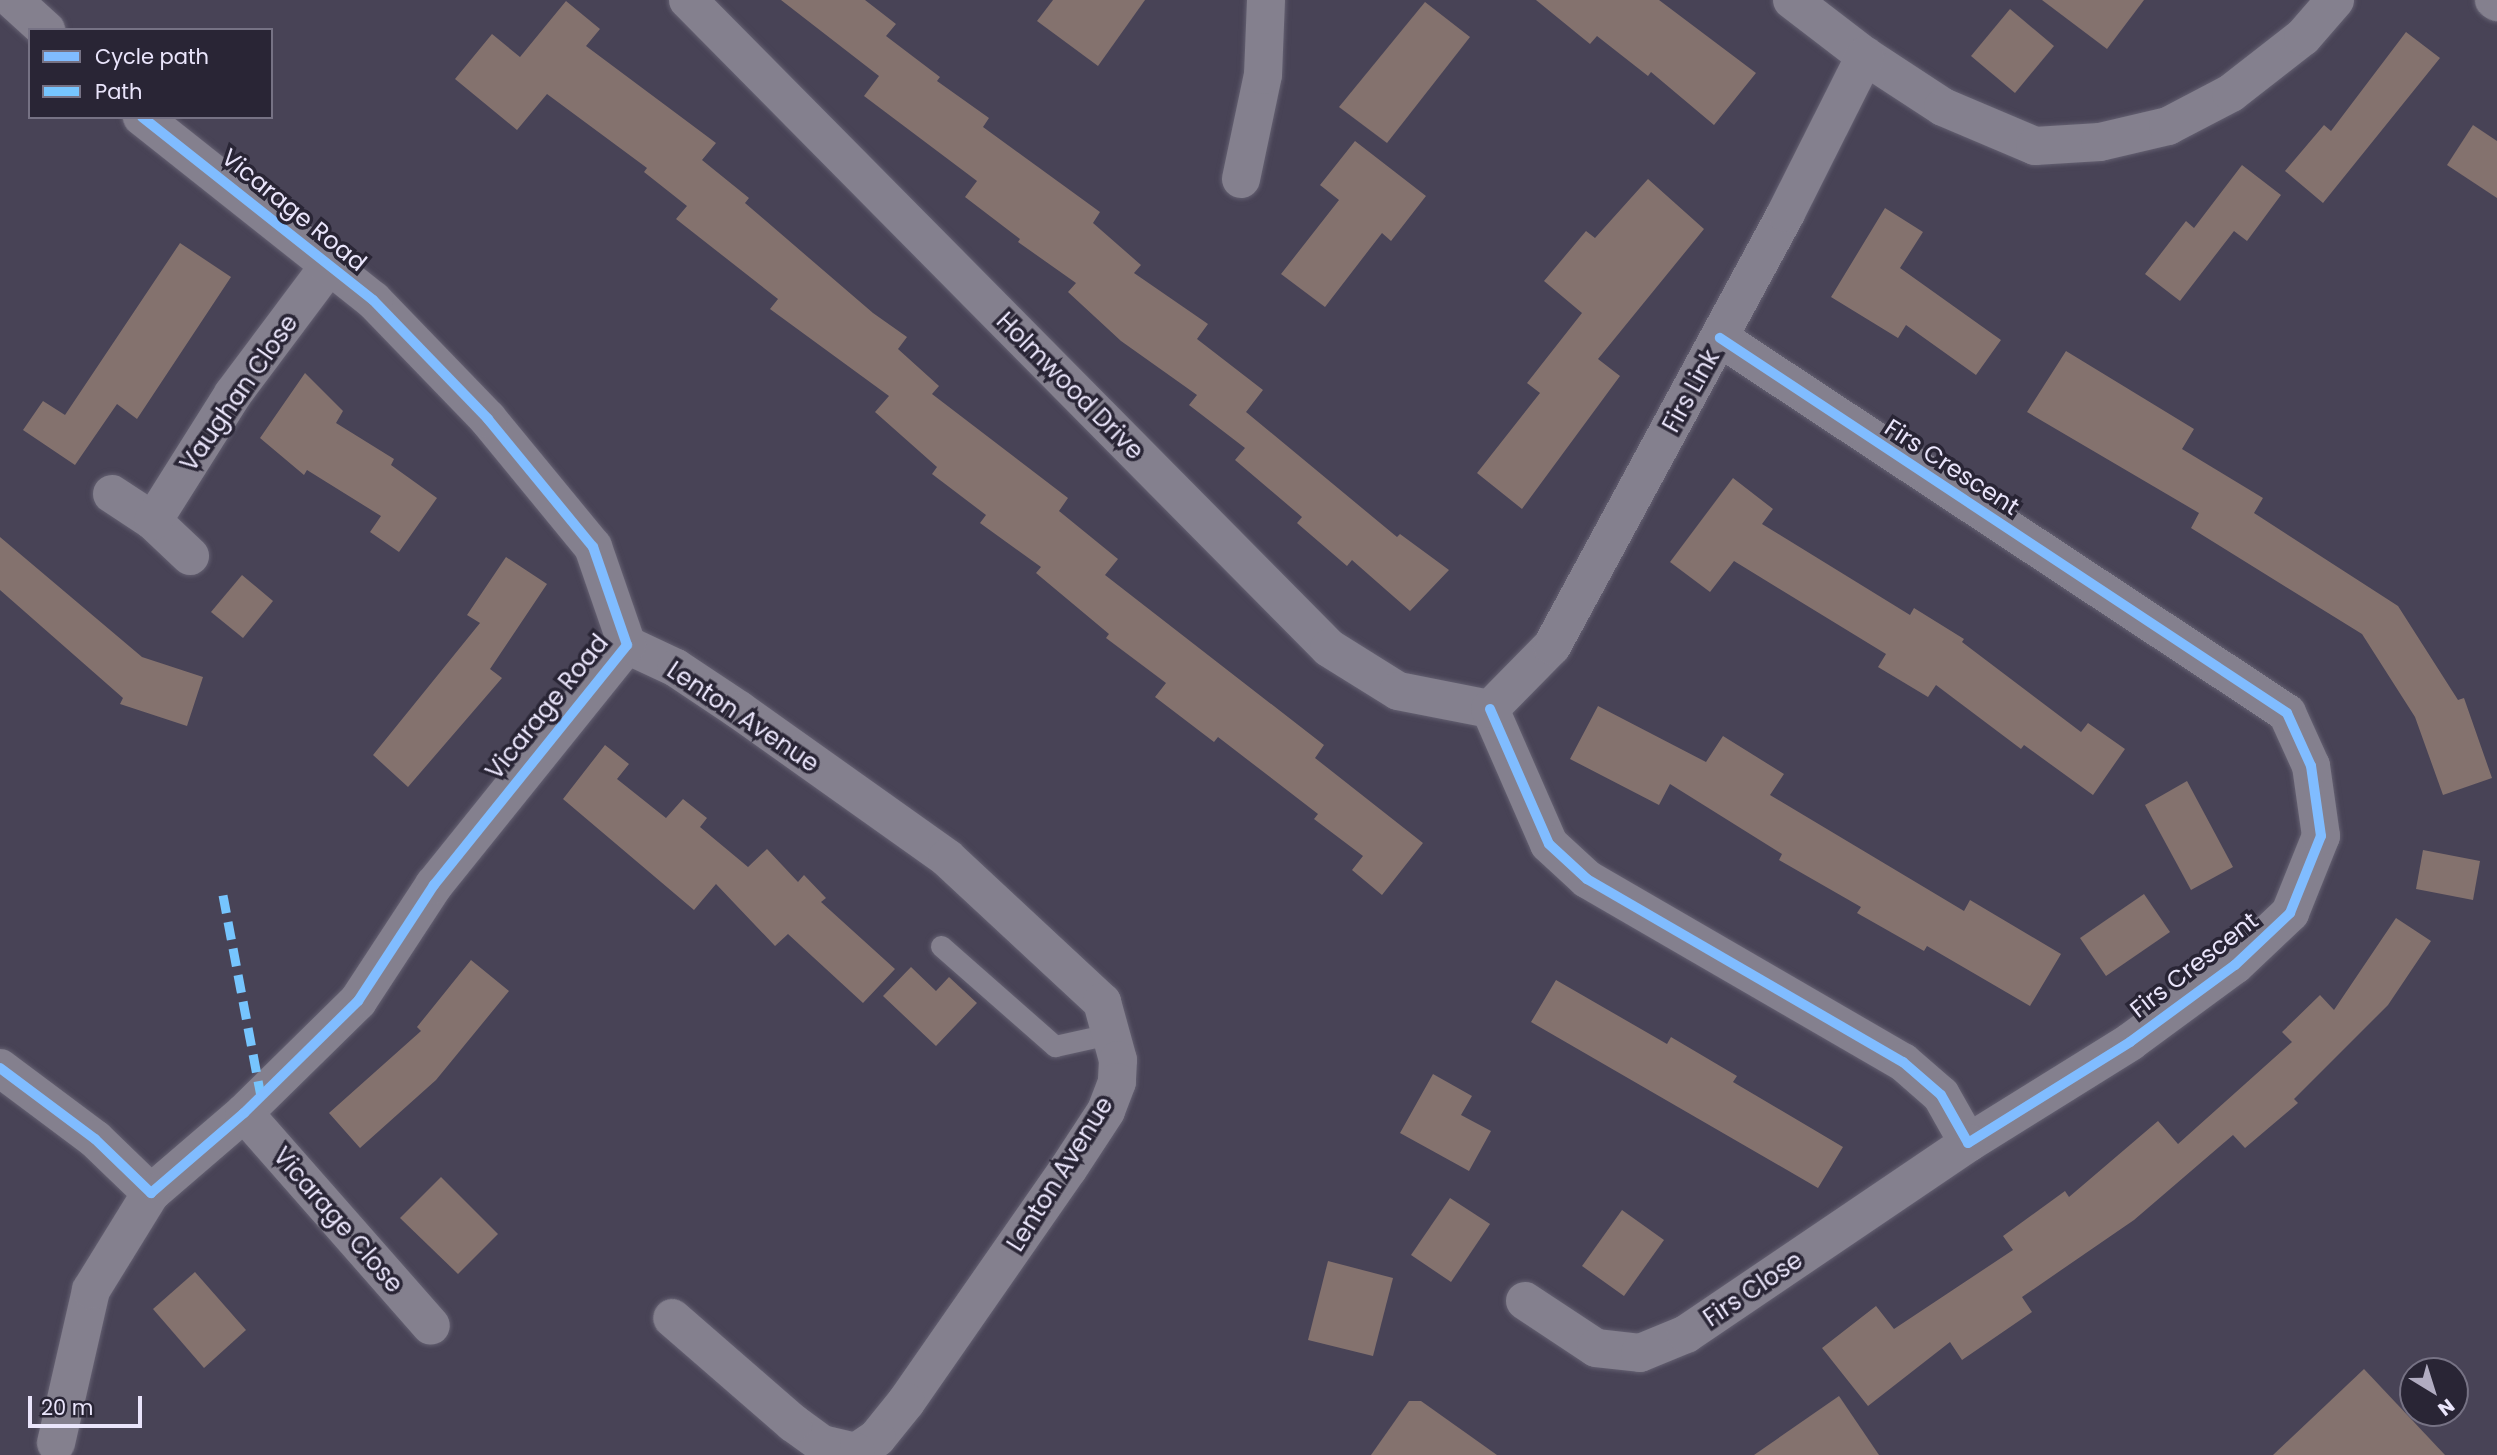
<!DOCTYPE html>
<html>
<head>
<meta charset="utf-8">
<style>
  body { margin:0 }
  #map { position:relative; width:2497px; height:1455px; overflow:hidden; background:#484356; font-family:Poppins,sans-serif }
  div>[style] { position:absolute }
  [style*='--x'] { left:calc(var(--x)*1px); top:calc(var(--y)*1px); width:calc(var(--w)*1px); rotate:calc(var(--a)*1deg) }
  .building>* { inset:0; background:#84726e }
  .roads { filter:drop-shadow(0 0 2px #646071) drop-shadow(0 0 2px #646071) }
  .service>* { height:21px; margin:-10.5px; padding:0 10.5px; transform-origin:10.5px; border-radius:10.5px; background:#84808e }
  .minor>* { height:38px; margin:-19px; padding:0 19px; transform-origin:19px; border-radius:19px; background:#84808e }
  .quiet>* { height:9px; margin-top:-4.5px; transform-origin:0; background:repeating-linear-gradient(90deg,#76c5fe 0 18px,transparent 0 27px) }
  .cycleway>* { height:10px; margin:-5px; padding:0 5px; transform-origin:5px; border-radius:5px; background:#80bcff }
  span { translate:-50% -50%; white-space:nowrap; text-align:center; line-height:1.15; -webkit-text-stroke:7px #292535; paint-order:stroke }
  .street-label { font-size:24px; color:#eae5fb }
  .legend { position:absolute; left:28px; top:28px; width:245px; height:91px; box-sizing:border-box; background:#292535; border:2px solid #767284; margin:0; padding:9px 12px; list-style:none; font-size:21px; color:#eae5fb }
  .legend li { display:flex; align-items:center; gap:14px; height:35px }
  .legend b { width:35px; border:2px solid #767284 }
  .north { position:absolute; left:2399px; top:1357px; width:70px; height:70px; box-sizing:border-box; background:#292535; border:2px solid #767284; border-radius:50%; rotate:142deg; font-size:19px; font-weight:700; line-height:28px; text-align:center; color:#eae5fb }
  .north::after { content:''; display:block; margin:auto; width:24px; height:32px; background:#b1acc1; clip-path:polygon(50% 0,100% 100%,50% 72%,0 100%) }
  .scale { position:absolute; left:28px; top:1396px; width:114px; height:32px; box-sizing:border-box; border:4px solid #eae5fb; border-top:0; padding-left:9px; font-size:21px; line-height:24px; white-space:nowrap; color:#eae5fb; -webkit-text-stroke:5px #292535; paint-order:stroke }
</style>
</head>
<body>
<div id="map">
  <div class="building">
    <i style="clip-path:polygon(781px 0,865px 0,896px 24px,886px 36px,940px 77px,937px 81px,989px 118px,983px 127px,1100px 212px,1093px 223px,1141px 265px,1134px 273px,1208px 324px,1197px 339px,1263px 390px,1246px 412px,1397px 537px,1400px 534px,1449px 570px,1410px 611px,1352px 560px,1347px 566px,1297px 523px,1302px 517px,1235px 460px,1245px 448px,1189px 405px,1197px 395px,1121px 341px,1068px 292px,1076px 283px,1018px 242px,1020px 239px,965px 197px,977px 181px,864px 96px,879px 76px)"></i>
    <i style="clip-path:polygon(1053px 0,1145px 0,1098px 66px,1037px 21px)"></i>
    <i style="clip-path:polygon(1536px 0,1659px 0,1756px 73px,1714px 125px,1651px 72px,1648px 76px,1597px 36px,1590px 44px)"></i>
    <i style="clip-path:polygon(2042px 0,2144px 0,2107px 49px)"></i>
    <i style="clip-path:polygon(566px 1px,600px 29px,586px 46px,716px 143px,702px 160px,749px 198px,745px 203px,873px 313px,907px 337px,898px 349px,939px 386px,932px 394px,1068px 498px,1059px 511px,1118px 559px,1105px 575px,1324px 745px,1315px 758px,1423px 843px,1382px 895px,1352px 870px,1363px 856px,1314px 819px,1318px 814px,1218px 737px,1214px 742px,1155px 697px,1166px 683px,1106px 638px,1109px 634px,1036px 573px,1041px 567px,980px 523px,986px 515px,932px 474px,937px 467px,875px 412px,889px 396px,770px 309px,778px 299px,676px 219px,687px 206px,644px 172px,647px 168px,547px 94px,517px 130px,455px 79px,492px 34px,520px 57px)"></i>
    <i style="clip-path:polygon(1425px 2px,1470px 37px,1387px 143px,1339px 107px)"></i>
    <i style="clip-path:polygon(2010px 9px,2054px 46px,2015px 93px,1971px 56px)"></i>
    <i style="clip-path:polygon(2406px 32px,2440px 58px,2323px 203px,2285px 171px,2324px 125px,2331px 131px)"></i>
    <i style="clip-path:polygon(2473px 125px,2497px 141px,2497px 198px,2447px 165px)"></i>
    <i style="clip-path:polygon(1355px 141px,1426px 196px,1391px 241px,1382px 233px,1325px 307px,1281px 274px,1339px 200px,1320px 185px)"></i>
    <i style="clip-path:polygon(2242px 165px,2281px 195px,2247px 241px,2234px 231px,2180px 301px,2145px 274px,2186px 221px,2194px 228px)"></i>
    <i style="clip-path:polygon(1648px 179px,1704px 229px,1598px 359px,1620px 376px,1522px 509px,1477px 473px,1540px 393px,1527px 383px,1582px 313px,1544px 281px,1586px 231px,1595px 238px)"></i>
    <i style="clip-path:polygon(1885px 208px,1923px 232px,1900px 268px,2001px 340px,1976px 375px,1906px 325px,1898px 338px,1831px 297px)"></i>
    <i style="clip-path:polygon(180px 243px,231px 277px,137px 419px,117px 404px,75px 465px,23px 430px,43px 401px,65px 415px)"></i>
    <i style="clip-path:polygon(2066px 351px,2194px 429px,2182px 449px,2263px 498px,2254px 513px,2398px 606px,2458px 700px,2464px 698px,2492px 778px,2443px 795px,2415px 717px,2362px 634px,2191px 528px,2199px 513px,2027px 412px)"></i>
    <i style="clip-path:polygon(305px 373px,343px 411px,336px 423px,394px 459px,391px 465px,437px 498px,399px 552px,370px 532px,381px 516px,307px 470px,304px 475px,260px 438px)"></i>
    <i style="clip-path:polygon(1733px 478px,1773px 509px,1762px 524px,1910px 615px,1914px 608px,1964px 639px,1962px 642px,2081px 732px,2088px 723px,2125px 749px,2093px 795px,2024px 745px,2021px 749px,1936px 685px,1928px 697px,1878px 667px,1886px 654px,1734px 561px,1710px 592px,1670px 562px)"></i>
    <i style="clip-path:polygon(0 537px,142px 657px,203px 677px,187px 726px,120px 704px,123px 698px,0 590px)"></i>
    <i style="clip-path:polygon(506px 557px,547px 584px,490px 669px,502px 678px,408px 787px,373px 755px,480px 623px,467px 615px)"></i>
    <i style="clip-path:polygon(242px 575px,273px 601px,243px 638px,211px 612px)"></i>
    <i style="clip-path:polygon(1598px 706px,1706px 762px,1723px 736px,1784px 774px,1770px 795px,1964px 911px,1970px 900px,2061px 954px,2030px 1006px,1927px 946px,1924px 951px,1857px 913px,1861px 907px,1779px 860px,1782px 854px,1670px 784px,1659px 805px,1570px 759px)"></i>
    <i style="clip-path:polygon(605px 745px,629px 764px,617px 779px,666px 818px,683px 799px,707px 818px,700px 827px,748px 867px,767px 849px,798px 882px,804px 875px,826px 898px,821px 902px,895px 969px,863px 1003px,788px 934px,775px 946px,716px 884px,694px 910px,563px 799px)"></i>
    <i style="clip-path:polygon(2187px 781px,2233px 867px,2191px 890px,2145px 805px)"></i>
    <i style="clip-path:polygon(2423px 850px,2480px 861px,2473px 900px,2416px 889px)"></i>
    <i style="clip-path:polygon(2144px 894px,2170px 932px,2106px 976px,2080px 938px)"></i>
    <i style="clip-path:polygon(2396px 918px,2431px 941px,2388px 1005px,2294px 1099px,2298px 1103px,2245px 1148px,2233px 1135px,2134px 1220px,2022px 1297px,2032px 1312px,1962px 1360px,1950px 1342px,1868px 1406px,1822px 1348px,1876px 1306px,1894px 1329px,2013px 1250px,2003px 1236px,2065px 1191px,2069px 1197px,2158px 1121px,2178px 1144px,2292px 1042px,2282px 1032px,2320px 995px,2334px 1010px)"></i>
    <i style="clip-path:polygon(471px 960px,509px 991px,436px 1080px,360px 1148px,329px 1113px,421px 1031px,417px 1027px)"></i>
    <i style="clip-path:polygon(911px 967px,936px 991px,949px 977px,977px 1003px,936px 1046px,883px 996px)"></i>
    <i style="clip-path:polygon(1556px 980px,1667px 1044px,1671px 1037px,1737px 1076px,1733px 1082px,1843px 1147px,1818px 1188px,1531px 1022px)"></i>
    <i style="clip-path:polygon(1433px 1074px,1472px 1096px,1461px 1115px,1491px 1131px,1469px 1171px,1400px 1133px)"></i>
    <i style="clip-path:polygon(441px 1177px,498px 1234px,458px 1274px,400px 1218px)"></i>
    <i style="clip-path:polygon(1450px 1198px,1490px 1224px,1451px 1282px,1411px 1255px)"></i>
    <i style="clip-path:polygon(1622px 1210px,1664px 1240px,1624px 1296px,1582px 1266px)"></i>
    <i style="clip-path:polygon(1328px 1261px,1393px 1278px,1373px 1356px,1308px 1340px)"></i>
    <i style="clip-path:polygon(195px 1272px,246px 1330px,204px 1368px,153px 1309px)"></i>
    <i style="clip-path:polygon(2364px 1369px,2445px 1455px,2273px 1455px)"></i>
    <i style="clip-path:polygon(1839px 1396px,1879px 1455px,1754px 1455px)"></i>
    <i style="clip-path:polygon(1409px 1401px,1421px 1401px,1497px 1455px,1371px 1455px)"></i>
  </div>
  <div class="roads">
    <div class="service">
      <i style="--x:941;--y:946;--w:152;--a:41.3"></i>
      <i style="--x:1055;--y:1046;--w:60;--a:-12.4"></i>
    </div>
    <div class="minor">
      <i style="--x:13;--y:0;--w:45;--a:42.3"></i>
      <i style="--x:688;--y:0;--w:911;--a:45.31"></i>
      <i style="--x:1329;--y:648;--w:81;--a:31.9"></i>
      <i style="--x:1398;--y:691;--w:94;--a:11.1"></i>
      <i style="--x:1792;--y:0;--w:92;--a:37.5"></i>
      <i style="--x:1865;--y:56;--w:93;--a:33.2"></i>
      <i style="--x:1943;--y:107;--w:100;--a:23"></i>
      <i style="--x:2035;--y:146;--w:65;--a:-3.5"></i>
      <i style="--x:2100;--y:142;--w:70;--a:-13.2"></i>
      <i style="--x:2168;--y:126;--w:71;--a:-27.6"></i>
      <i style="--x:2231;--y:93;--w:91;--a:-37.9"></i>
      <i style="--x:2303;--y:37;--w:49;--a:-49.1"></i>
      <i style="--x:2494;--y:0;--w:4;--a:34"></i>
      <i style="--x:1241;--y:179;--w:106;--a:-78.1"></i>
      <i style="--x:1263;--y:75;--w:75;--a:-87.7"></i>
      <i style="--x:112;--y:494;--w:49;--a:33.4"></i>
      <i style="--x:153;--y:521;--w:51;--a:43.4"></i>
      <i style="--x:153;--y:521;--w:150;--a:-57.8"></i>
      <i style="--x:233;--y:394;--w:159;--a:-53.2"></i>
      <i style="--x:627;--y:645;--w:54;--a:25.1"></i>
      <i style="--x:676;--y:668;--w:76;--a:33.7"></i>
      <i style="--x:739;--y:710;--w:255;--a:35.4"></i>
      <i style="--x:947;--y:858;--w:212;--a:42.9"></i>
      <i style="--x:1102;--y:1002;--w:60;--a:74.6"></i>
      <i style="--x:1118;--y:1060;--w:22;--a:93"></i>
      <i style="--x:1117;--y:1082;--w:31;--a:111"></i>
      <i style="--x:1106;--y:1111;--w:69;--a:123.2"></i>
      <i style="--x:1068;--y:1169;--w:284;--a:124.8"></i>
      <i style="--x:906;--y:1402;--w:46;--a:128.9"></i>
      <i style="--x:877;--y:1438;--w:25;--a:146"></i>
      <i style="--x:856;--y:1452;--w:35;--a:-167"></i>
      <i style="--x:822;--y:1444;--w:36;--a:-144"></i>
      <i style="--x:793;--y:1423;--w:160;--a:-139"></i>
      <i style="--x:1490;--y:709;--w:147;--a:66.4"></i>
      <i style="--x:1549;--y:844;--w:52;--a:42.6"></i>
      <i style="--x:1587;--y:879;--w:365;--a:30.1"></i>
      <i style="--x:1903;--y:1062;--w:50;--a:41"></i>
      <i style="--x:1941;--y:1095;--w:55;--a:60.6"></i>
      <i style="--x:1968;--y:1143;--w:191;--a:-31.9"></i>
      <i style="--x:2130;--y:1042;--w:130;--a:-36.3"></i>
      <i style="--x:2235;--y:965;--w:76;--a:-43.4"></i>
      <i style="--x:2290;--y:913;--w:83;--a:-68.1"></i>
      <i style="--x:2321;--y:836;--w:71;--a:-98.1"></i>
      <i style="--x:2311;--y:766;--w:58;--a:-114.4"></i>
      <i style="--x:2287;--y:713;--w:680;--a:-146.52"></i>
      <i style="--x:1490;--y:709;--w:88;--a:-45.5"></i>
      <i style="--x:1552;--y:646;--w:492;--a:-61.6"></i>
      <i style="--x:1786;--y:213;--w:176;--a:-63.3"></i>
      <i style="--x:0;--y:1068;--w:119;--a:36.8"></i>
      <i style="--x:95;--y:1139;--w:78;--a:44"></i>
      <i style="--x:151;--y:1193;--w:123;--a:-40.7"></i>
      <i style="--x:244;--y:1113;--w:160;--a:-44.5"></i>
      <i style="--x:358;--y:1001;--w:139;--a:-56.8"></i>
      <i style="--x:434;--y:885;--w:308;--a:-51.2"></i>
      <i style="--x:627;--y:645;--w:104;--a:-109.1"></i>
      <i style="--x:593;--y:547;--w:166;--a:-129.4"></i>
      <i style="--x:488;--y:419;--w:165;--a:-134"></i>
      <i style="--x:373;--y:300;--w:295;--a:-141.6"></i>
      <i style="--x:244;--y:1113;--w:283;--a:48.7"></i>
      <i style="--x:1525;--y:1301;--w:85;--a:33.5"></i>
      <i style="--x:1596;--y:1348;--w:44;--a:6.5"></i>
      <i style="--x:1640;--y:1353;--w:50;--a:-22.4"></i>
      <i style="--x:1686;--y:1334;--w:341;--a:-34.1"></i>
      <i style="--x:56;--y:1443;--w:157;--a:-77.1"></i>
      <i style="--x:91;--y:1290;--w:114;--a:-58.3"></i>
    </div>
  </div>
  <div class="quiet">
    <i style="--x:223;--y:895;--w:205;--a:79.3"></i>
  </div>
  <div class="cycleway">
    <i style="--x:1490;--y:709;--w:147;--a:66.4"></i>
    <i style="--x:1549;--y:844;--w:52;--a:42.6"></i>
    <i style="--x:1587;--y:879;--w:365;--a:30.1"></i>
    <i style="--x:1903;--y:1062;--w:50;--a:41"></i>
    <i style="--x:1941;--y:1095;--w:55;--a:60.6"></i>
    <i style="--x:1968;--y:1143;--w:191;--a:-31.9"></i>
    <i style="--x:2130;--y:1042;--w:130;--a:-36.3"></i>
    <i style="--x:2235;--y:965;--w:76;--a:-43.4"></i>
    <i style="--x:2290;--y:913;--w:83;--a:-68.1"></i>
    <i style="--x:2321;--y:836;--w:71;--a:-98.1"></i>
    <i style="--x:2311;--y:766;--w:58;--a:-114.4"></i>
    <i style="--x:2287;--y:713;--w:680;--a:-146.52"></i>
    <i style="--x:0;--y:1068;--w:119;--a:36.8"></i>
    <i style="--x:95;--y:1139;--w:78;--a:44"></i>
    <i style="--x:151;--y:1193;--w:123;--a:-40.7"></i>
    <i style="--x:244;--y:1113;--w:160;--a:-44.5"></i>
    <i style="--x:358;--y:1001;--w:139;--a:-56.8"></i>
    <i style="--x:434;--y:885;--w:308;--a:-51.2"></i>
    <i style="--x:627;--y:645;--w:104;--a:-109.1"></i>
    <i style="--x:593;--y:547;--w:166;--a:-129.4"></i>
    <i style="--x:488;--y:419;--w:165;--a:-134"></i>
    <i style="--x:373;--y:300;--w:295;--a:-141.6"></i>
  </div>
  <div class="street-label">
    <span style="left:294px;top:210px;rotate:39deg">Vicarage Road</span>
    <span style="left:1070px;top:386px;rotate:45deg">Holmwood Drive</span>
    <span style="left:1691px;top:391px;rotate:-61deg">Firs Link</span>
    <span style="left:239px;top:393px;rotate:-55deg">Vaughan Close</span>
    <span style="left:1952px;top:467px;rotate:33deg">Firs Crescent</span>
    <span style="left:547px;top:707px;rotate:-51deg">Vicarage Road</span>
    <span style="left:743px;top:717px;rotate:34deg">Lenton Avenue</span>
    <span style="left:2194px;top:965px;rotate:-38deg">Firs Crescent</span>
    <span style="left:1060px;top:1174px;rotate:-58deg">Lenton Avenue</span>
    <span style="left:338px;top:1220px;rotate:49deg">Vicarage Close</span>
    <span style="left:1753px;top:1289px;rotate:-34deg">Firs Close</span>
  </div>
  <ul class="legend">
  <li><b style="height:9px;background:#80bcff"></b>Cycle path</li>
  <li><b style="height:9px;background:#76c5fe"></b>Path</li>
  </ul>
  <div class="north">N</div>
  <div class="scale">20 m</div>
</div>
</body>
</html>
